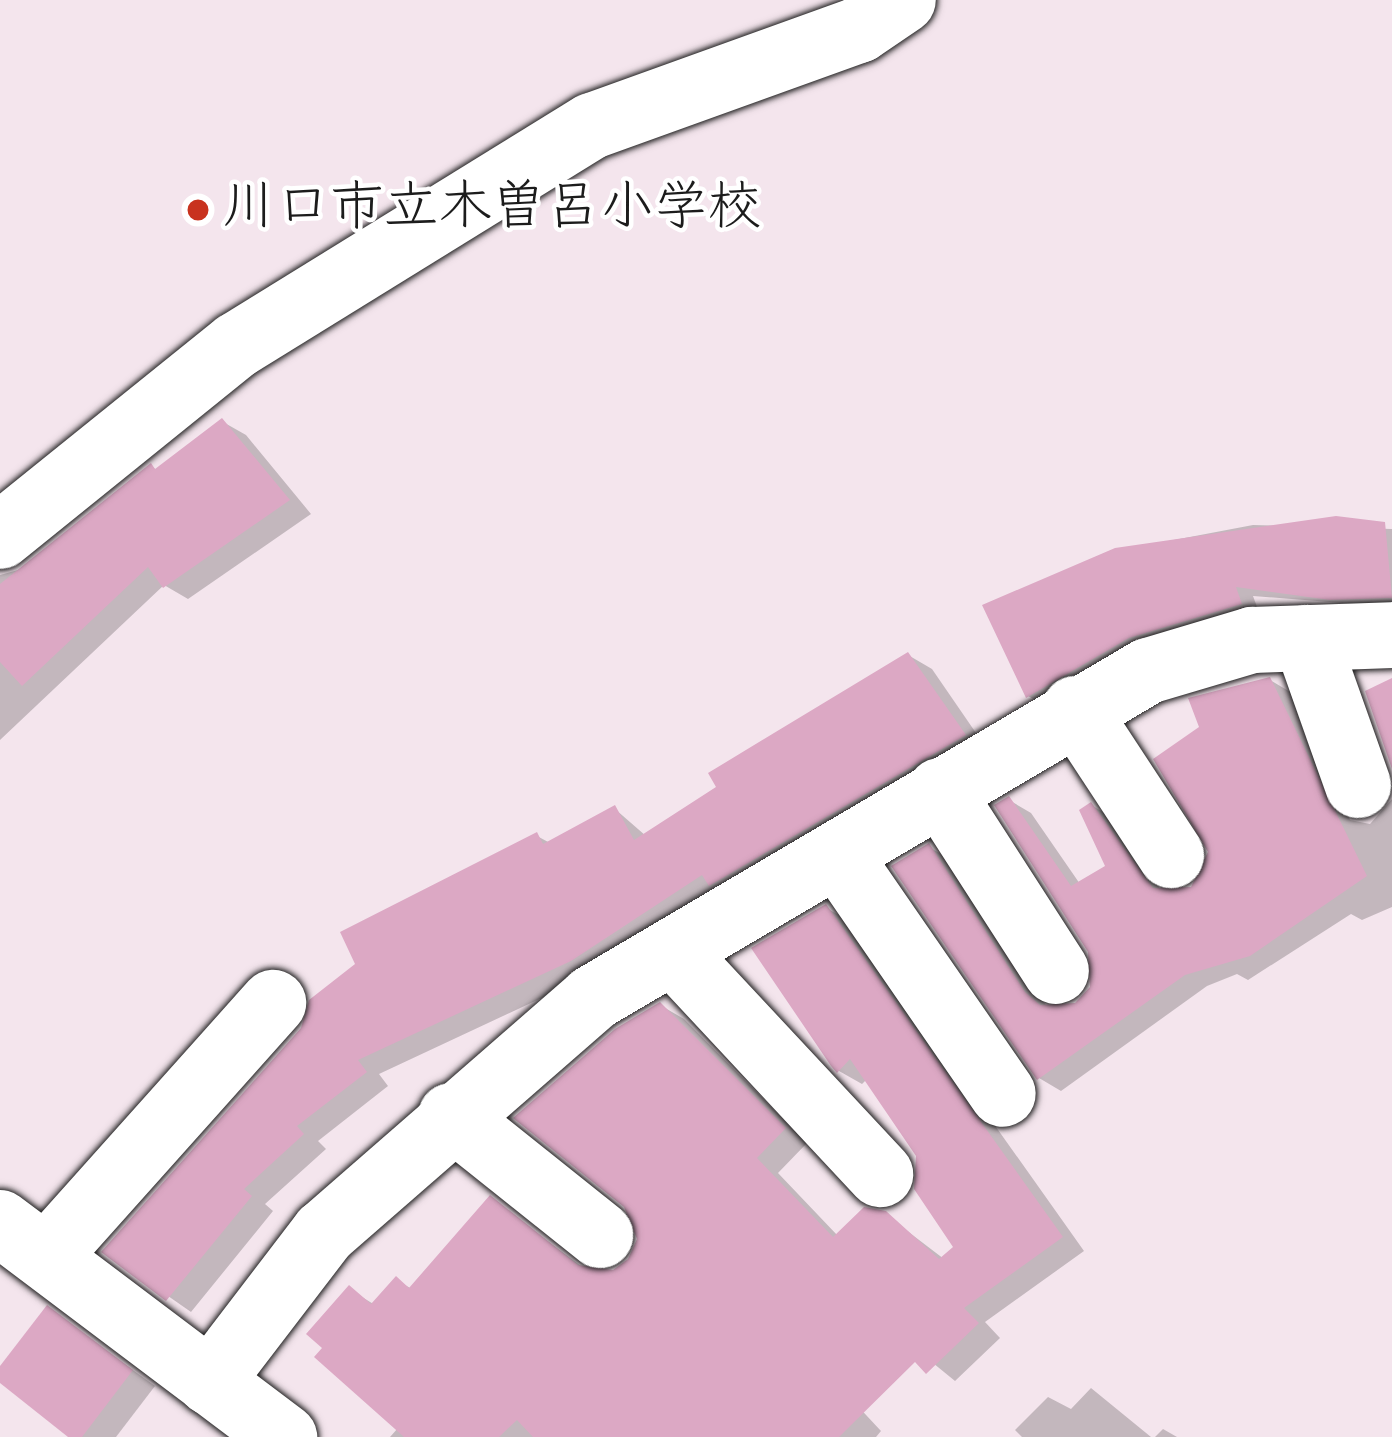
<!DOCTYPE html>
<html>
<head>
<meta charset="utf-8">
<style>
  body { margin:0 }
  #map { position:relative; width:1392px; height:1437px; overflow:hidden; background:#f4e5ed; font-family:"Indie Flower","Klee One",sans-serif }
  div>[style] { position:absolute }
  [style*='--x'] { left:calc(var(--x)*1px); top:calc(var(--y)*1px); width:calc(var(--w)*1px); rotate:calc(var(--a)*1deg) }
  .shadow>* { inset:0; background:#0003 }
  .building>* { inset:0; background:#dca8c4 }
  .roads { filter:drop-shadow(0 0 3px #1c1c1c) drop-shadow(0 0 3px #1c1c1c) }
  .minor>* { height:66px; margin:-33px; padding:0 33px; transform-origin:33px; border-radius:33px; background:#fff }
  .dots>* { width:33px; height:33px; translate:-50% -50%; box-sizing:border-box; border:6px solid #fff; border-radius:50% }
  span { translate:-50% -50%; white-space:nowrap; text-align:center; line-height:1.15; -webkit-text-stroke:9px #fff; paint-order:stroke }
  .poi-label { font-size:54px; color:#1c1c1c }
  .left { translate:0 -50%; text-align:left }
</style>
</head>
<body>
<div id="map">
  <div class="shadow">
    <i style="clip-path:polygon(223px 422px,246px 435px,311px 514px,188px 599px,164px 585px,0 740px,0 575px,25px 568px,151px 466px,158px 471px)"></i>
    <i style="clip-path:polygon(1253px 525px,1392px 529px,1392px 607px,1253px 596px,1260px 615px,1048px 707px,1028px 696px,1116px 551px)"></i>
    <i style="clip-path:polygon(908px 655px,932px 669px,987px 749px,595px 973px,379px 1074px,388px 1086px,318px 1141px,326px 1149px,265px 1204px,273px 1211px,191px 1312px,105px 1252px,537px 836px,550px 843px,615px 809px,646px 836px)"></i>
    <i style="clip-path:polygon(1270px 680px,1292px 693px,1350px 820px,1370px 824px,1392px 799px,1392px 907px,1362px 920px,1351px 914px,1248px 980px,1237px 974px,1207px 986px,1061px 1091px,1039px 1078px,929px 847px,951px 860px,1047px 1007px,1077px 1006px,1093px 988px,1091px 951px,1009px 800px,1031px 813px,1080px 884px,1109px 867px,1091px 805px,1113px 818px,1160px 889px,1195px 888px)"></i>
    <i style="clip-path:polygon(826px 908px,850px 921px,1084px 1251px,985px 1322px,1000px 1338px,955px 1381px,895px 1332px,839px 1386px,881px 1431px,876px 1437px,390px 1437px,398px 1428px,349px 1289px,375px 1305px,396px 1280px,412px 1289px,491px 1199px,585px 1269px,613px 1273px,631px 1261px,640px 1240px,660px 1005px,684px 1019px,807px 1143px,778px 1173px,838px 1236px,885px 1214px,944px 1259px,957px 1247px,919px 1155px,867px 1079px,862px 1084px,839px 1071px)"></i>
    <i style="clip-path:polygon(48px 1309px,155px 1386px,116px 1437px,73px 1437px,0 1379px)"></i>
    <i style="clip-path:polygon(1091px 1388px,1151px 1437px,1022px 1437px,1015px 1430px,1048px 1397px,1071px 1409px)"></i>
    <i style="clip-path:polygon(1163px 1429px,1177px 1437px,1155px 1437px)"></i>
  </div>
  <div class="building">
    <i style="clip-path:polygon(222px 418px,290px 500px,163px 588px,148px 567px,22px 686px,0 662px,0 584px,151px 463px,155px 469px)"></i>
    <i style="clip-path:polygon(1336px 516px,1385px 522px,1392px 598px,1330px 600px,1236px 587px,1242px 604px,1129px 638px,1026px 698px,982px 605px,1115px 548px)"></i>
    <i style="clip-path:polygon(908px 652px,966px 735px,709px 886px,702px 875px,571px 961px,358px 1060px,367px 1072px,297px 1126px,304px 1134px,244px 1189px,252px 1196px,166px 1301px,101px 1252px,301px 1028px,309px 1000px,355px 964px,340px 932px,537px 832px,543px 844px,615px 805px,634px 840px,716px 787px,708px 773px)"></i>
    <i style="clip-path:polygon(1270px 677px,1367px 876px,1250px 956px,1185px 975px,1037px 1080px,891px 866px,929px 843px,1025px 992px,1040px 1005px,1075px 1003px,1090px 987px,1088px 952px,994px 805px,1009px 796px,1071px 886px,1105px 866px,1079px 810px,1091px 802px,1153px 888px,1191px 887px,1208px 852px,1153px 759px,1199px 727px,1188px 698px)"></i>
    <i style="clip-path:polygon(1392px 678px,1392px 769px,1365px 691px)"></i>
    <i style="clip-path:polygon(826px 904px,1063px 1237px,964px 1308px,979px 1323px,926px 1374px,915px 1362px,839px 1437px,533px 1437px,517px 1420px,499px 1437px,404px 1437px,314px 1357px,322px 1348px,306px 1334px,349px 1285px,371px 1304px,396px 1276px,409px 1288px,490px 1195px,578px 1265px,613px 1270px,628px 1259px,637px 1239px,624px 1207px,513px 1118px,615px 1029px,660px 1002px,786px 1128px,757px 1158px,833px 1237px,864px 1207px,886px 1211px,939px 1259px,953px 1247px,914px 1189px,916px 1156px,850px 1059px,837px 1073px,831px 1066px,751px 948px)"></i>
    <i style="clip-path:polygon(47px 1305px,133px 1370px,82px 1437px,68px 1437px,0 1383px,0 1366px)"></i>
  </div>
  <div class="roads">
    <div class="minor">
      <i style="--x:0;--y:536;--w:304;--a:-38.9"></i>
      <i style="--x:237;--y:345;--w:417;--a:-31.7"></i>
      <i style="--x:592;--y:126;--w:284;--a:-19.8"></i>
      <i style="--x:859;--y:30;--w:53;--a:-34.3"></i>
      <i style="--x:1306;--y:638;--w:156;--a:70.5"></i>
      <i style="--x:1075;--y:709;--w:175;--a:56.7"></i>
      <i style="--x:940;--y:791;--w:214;--a:57.2"></i>
      <i style="--x:838;--y:855;--w:290;--a:55.4"></i>
      <i style="--x:673;--y:952;--w:304;--a:47"></i>
      <i style="--x:451;--y:1116;--w:191;--a:38.6"></i>
      <i style="--x:0;--y:1223;--w:356;--a:37"></i>
      <i style="--x:46;--y:1257;--w:341;--a:-48.2"></i>
      <i style="--x:210;--y:1382;--w:188;--a:-52.6"></i>
      <i style="--x:324;--y:1233;--w:357;--a:-41.1"></i>
      <i style="--x:593;--y:998;--w:644;--a:-30.51"></i>
      <i style="--x:1148;--y:671;--w:109;--a:-16.6"></i>
      <i style="--x:1252;--y:640;--w:140;--a:-2"></i>
    </div>
  </div>
  <div class="dots">
    <i style="left:198px;top:210px;background:#c8321e"></i>
  </div>
  <div class="poi-label">
    <span class="left" style="left:222px;top:210px">川口市立木曽呂小学校</span>
  </div>
</div>
</body>
</html>
